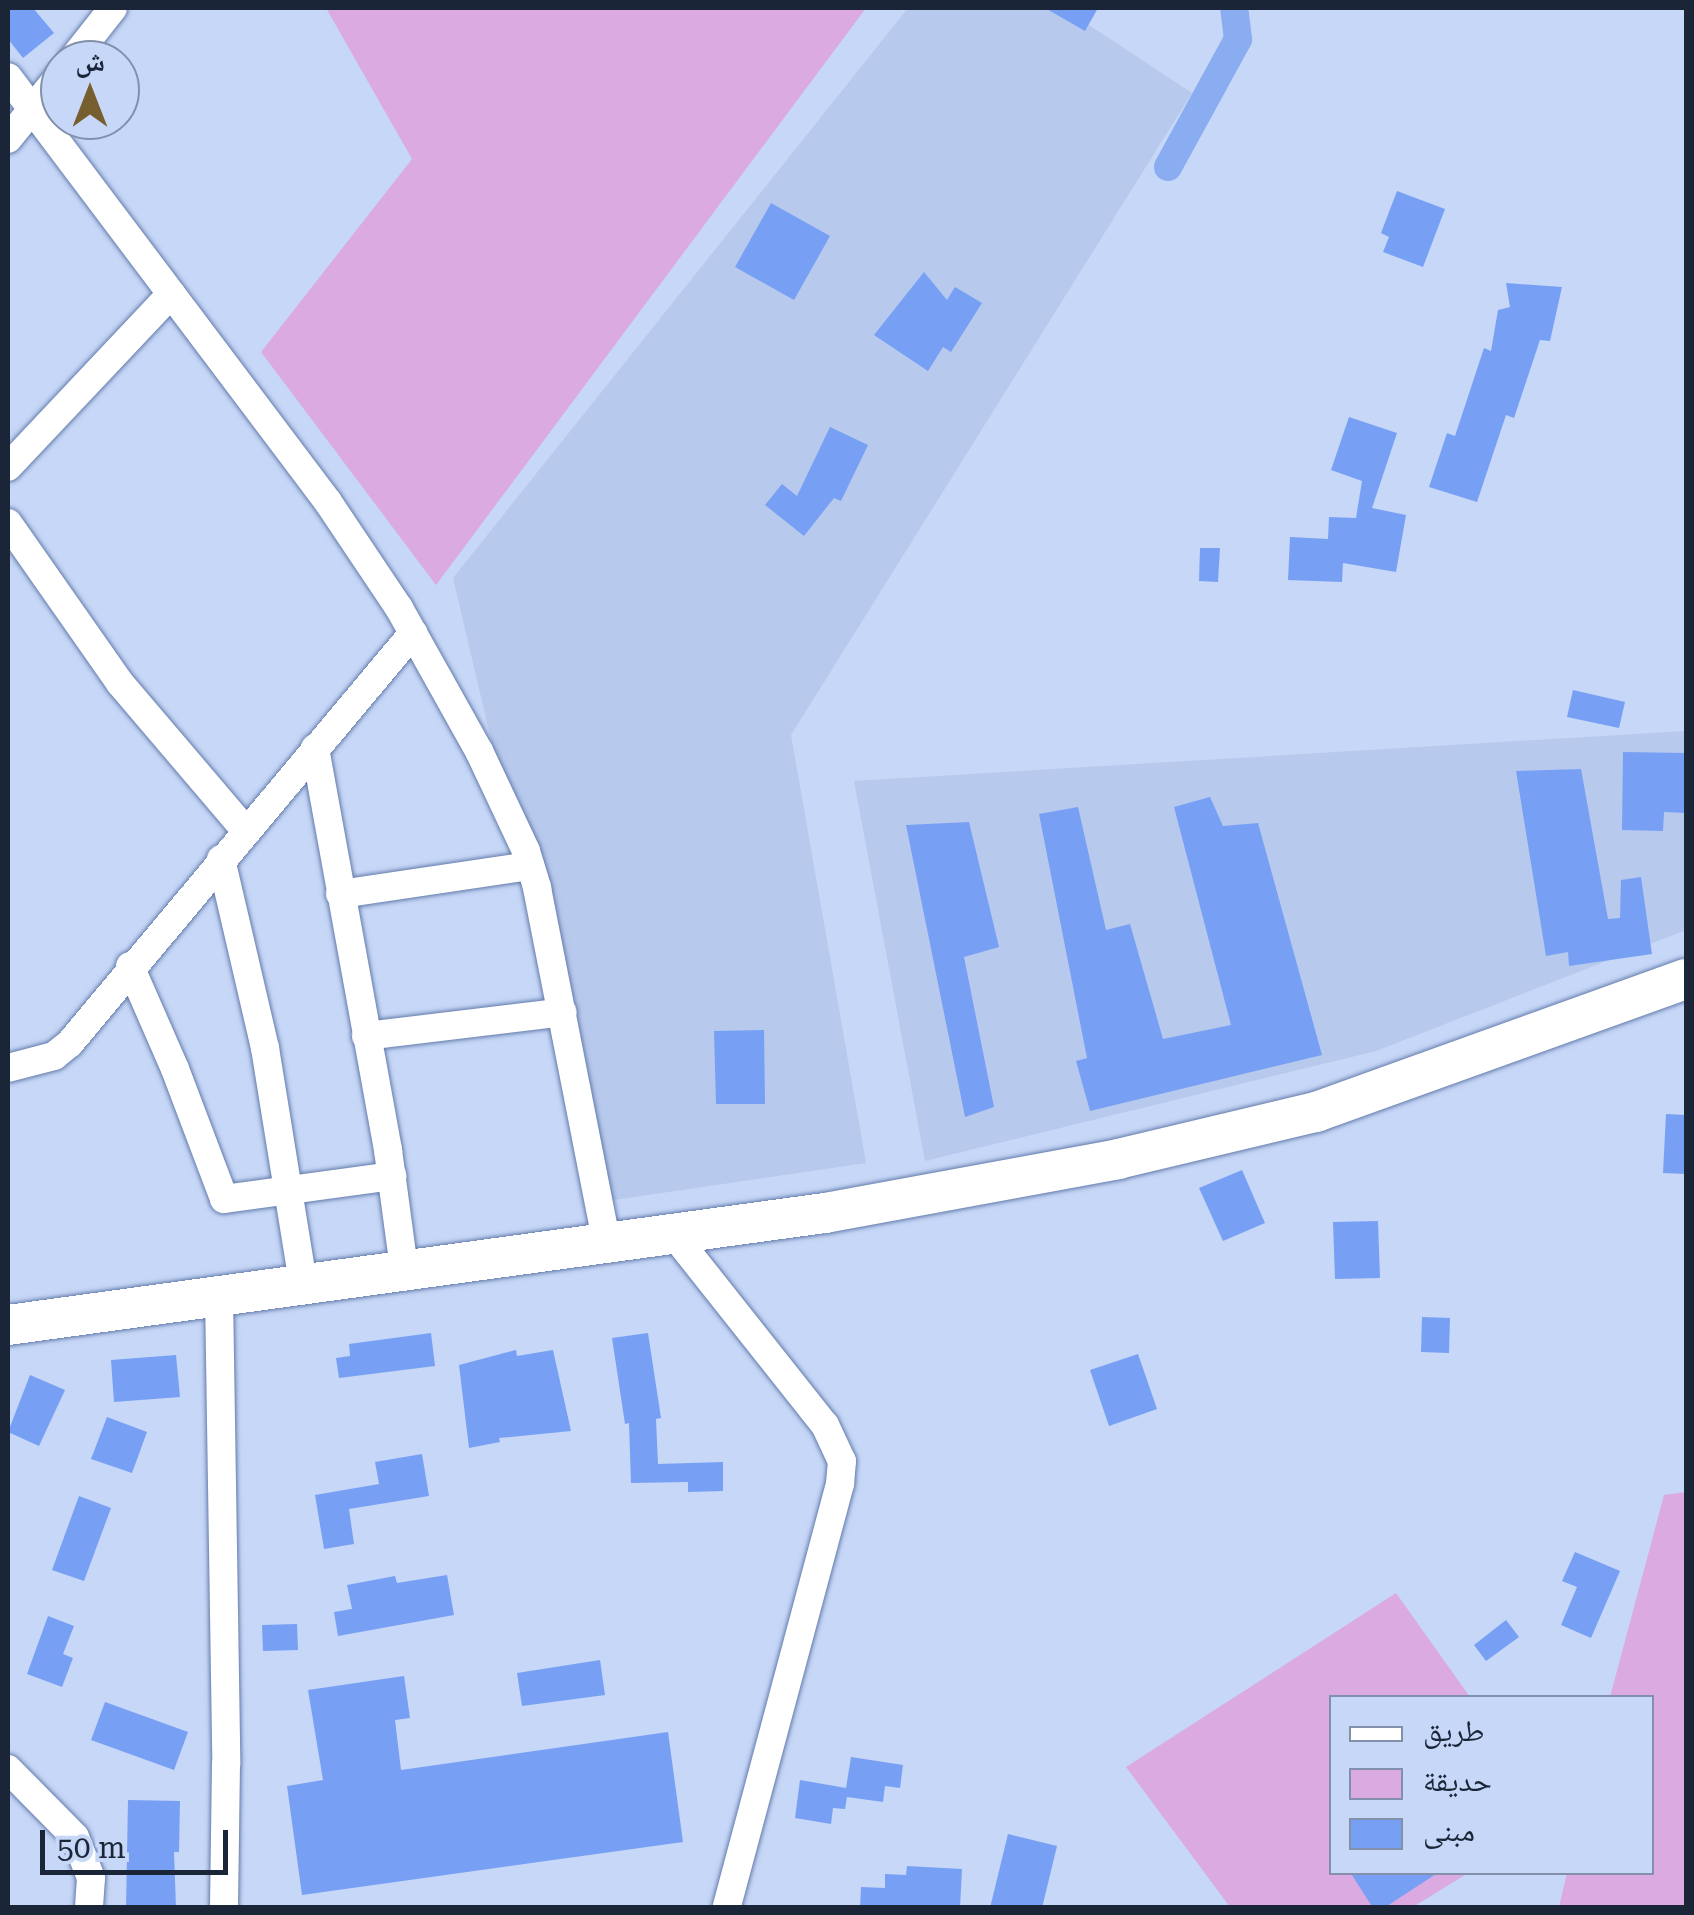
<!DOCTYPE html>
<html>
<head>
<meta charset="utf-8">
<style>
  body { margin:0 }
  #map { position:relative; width:1694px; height:1915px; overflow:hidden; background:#c6d7f7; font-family:"Roboto Serif","Noto Naskh Arabic",serif }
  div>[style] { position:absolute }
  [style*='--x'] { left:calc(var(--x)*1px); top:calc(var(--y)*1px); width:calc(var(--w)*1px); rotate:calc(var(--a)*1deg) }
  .built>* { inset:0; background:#b7c9ec }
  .green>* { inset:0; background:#dbaae0 }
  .canal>* { height:28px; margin:-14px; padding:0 14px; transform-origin:14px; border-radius:14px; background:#8aacf0 }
  .building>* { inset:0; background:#77a0f4 }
  .roads { filter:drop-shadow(0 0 2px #637bab) drop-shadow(0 0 2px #637bab) }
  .minor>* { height:28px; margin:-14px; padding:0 14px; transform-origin:14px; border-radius:14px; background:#fff }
  .secondary>* { height:40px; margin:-20px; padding:0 20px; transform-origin:20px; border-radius:20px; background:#fff }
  span { translate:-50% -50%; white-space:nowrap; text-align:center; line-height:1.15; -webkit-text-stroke:9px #c6d7f7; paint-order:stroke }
  .frame { position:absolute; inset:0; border:10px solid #1b2538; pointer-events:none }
  .legend { position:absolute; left:1329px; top:1695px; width:325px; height:180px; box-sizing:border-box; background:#c6d7f7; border:2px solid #8290ab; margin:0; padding:12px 18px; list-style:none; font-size:30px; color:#1b2538 }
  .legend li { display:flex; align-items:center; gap:20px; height:50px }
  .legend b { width:50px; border:2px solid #8290ab }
  .north { position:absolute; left:40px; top:40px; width:100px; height:100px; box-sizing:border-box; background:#c6d7f7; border:2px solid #8290ab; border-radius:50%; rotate:0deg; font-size:28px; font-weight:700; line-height:40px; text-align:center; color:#1b2538 }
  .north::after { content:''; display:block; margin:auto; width:35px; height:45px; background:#765e2f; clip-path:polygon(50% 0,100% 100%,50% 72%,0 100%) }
  .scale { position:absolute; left:40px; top:1830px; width:188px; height:45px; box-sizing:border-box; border:5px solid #1b2538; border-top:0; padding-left:12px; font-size:30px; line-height:35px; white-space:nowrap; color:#1b2538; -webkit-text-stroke:8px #c6d7f7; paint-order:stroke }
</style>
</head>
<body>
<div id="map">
  <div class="built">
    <i style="clip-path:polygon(908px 8px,1063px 8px,1192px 93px,791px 735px,866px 1163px,600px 1202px,453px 578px)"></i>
    <i style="clip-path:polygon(1686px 731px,1686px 930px,1376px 1051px,925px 1161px,854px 781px)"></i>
  </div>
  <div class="green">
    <i style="clip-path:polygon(326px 8px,866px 8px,436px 585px,261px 352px,412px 159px)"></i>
    <i style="clip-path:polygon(1686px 1492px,1686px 1907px,1559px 1907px,1567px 1873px,1652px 1872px,1652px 1698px,1610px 1697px,1664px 1495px)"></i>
    <i style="clip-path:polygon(1396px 1593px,1470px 1697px,1332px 1698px,1332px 1872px,1468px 1873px,1413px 1907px,1230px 1907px,1126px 1767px)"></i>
  </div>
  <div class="canal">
    <i style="--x:1168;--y:167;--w:146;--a:-61.3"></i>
    <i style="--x:1238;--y:39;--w:31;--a:-97"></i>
  </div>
  <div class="building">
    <i style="clip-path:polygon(8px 8px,33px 8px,54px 33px,23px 58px,8px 39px)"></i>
    <i style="clip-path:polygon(1045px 8px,1098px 8px,1085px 31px)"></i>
    <i style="clip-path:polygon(1397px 191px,1445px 209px,1423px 267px,1383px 252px,1389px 237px,1381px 233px)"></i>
    <i style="clip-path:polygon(771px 203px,830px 236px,794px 300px,735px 267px)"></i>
    <i style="clip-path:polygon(924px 272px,947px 300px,955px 287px,982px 303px,951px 352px,943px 347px,928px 371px,874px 335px)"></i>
    <i style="clip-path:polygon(1506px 283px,1562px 287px,1550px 341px,1540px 340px,1514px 418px,1506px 415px,1477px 502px,1429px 487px,1447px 433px,1455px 436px,1484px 348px,1491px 351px,1498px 310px,1510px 307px)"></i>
    <i style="clip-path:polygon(1349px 417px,1397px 433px,1372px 508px,1406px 515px,1396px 572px,1343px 563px,1342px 582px,1288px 580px,1290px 537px,1328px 539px,1329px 517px,1356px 518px,1362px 481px,1331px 470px)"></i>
    <i style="clip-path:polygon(830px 427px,868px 445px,841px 501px,834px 498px,804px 536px,765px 505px,782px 484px,797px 496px)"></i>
    <i style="clip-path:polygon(1200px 548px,1220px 548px,1218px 582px,1199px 581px)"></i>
    <i style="clip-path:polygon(1573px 690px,1625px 702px,1619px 728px,1567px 717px)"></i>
    <i style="clip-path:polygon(1623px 752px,1686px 753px,1686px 813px,1664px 812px,1663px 831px,1622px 830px)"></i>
    <i style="clip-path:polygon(1581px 769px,1608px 919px,1620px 918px,1621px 880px,1641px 877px,1652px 954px,1569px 966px,1568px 952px,1546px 956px,1516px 771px)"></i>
    <i style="clip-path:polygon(1210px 797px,1223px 826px,1258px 823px,1322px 1055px,1090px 1111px,1076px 1061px,1087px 1058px,1039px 814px,1078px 807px,1106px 930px,1130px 924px,1163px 1039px,1231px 1025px,1174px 807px)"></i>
    <i style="clip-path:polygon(969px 822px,999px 947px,964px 957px,994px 1107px,965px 1117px,906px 825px)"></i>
    <i style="clip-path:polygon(764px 1030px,765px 1104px,716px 1104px,714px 1031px)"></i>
    <i style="clip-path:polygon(1666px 1114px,1686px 1115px,1686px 1174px,1663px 1173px)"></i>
    <i style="clip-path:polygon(1242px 1170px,1265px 1223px,1223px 1241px,1199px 1188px)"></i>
    <i style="clip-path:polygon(1378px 1221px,1380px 1278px,1335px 1279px,1333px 1222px)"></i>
    <i style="clip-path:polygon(1422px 1317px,1450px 1318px,1449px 1353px,1421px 1352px)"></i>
    <i style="clip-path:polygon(431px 1333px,435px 1366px,339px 1378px,336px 1358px,350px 1356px,349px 1344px)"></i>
    <i style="clip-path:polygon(648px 1333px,661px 1418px,656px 1419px,658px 1464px,723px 1462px,723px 1491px,688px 1492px,688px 1482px,631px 1483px,629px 1423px,625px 1424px,612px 1338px)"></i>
    <i style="clip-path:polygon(516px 1350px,517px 1356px,553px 1350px,571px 1431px,499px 1438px,500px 1442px,469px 1448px,459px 1365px)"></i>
    <i style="clip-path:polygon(1138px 1354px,1157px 1409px,1109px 1426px,1090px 1370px)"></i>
    <i style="clip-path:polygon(176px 1355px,180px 1397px,114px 1402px,111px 1360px)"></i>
    <i style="clip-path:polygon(30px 1375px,65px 1390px,39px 1446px,8px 1432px)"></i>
    <i style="clip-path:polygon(107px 1417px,147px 1432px,132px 1473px,91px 1459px)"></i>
    <i style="clip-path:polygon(422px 1454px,429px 1496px,349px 1509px,354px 1544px,324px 1549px,315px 1495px,379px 1484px,375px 1462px)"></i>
    <i style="clip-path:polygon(79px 1496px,111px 1508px,84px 1581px,52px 1570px)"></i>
    <i style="clip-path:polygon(1575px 1552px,1620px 1571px,1591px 1638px,1561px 1625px,1577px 1587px,1562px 1581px)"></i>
    <i style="clip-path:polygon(447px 1575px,454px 1615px,338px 1636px,334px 1612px,352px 1609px,347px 1585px,395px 1576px,397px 1583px)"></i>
    <i style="clip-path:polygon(48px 1616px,74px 1626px,63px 1654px,73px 1658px,62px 1687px,27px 1674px)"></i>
    <i style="clip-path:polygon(1506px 1620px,1519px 1637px,1486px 1661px,1474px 1645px)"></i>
    <i style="clip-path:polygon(297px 1624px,298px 1650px,263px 1651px,262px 1625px)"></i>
    <i style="clip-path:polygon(600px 1660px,605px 1695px,522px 1706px,517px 1673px)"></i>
    <i style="clip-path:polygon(404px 1676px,410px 1718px,395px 1720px,401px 1770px,668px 1732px,683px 1842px,302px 1895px,287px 1786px,323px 1780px,308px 1690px)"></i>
    <i style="clip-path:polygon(105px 1702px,188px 1732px,174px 1770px,91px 1740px)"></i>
    <i style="clip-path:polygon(851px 1757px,903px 1765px,900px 1788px,885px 1786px,883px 1802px,847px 1797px,845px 1809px,833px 1808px,831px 1824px,795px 1818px,800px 1780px,846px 1788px)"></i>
    <i style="clip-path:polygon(128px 1800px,180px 1801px,179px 1852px,174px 1852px,176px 1908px,126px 1908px)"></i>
    <i style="clip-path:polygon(1008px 1834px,1057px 1846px,1042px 1908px,990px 1908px)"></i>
    <i style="clip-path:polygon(907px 1866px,962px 1869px,960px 1908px,860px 1908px,861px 1887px,885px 1888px,885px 1874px,906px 1875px)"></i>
    <i style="clip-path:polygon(1350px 1872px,1439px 1872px,1384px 1908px,1373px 1908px)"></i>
  </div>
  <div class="roads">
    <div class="minor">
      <i style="--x:72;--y:60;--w:66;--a:-51.7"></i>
      <i style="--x:8;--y:77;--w:532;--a:53.02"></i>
      <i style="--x:328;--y:502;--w:128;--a:56.2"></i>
      <i style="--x:399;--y:608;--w:164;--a:60.8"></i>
      <i style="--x:479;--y:751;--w:110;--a:64.8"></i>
      <i style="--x:526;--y:851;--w:39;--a:73"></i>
      <i style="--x:537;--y:888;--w:360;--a:78.9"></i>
      <i style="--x:8;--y:139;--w:82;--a:-50.9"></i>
      <i style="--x:8;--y:467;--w:238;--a:-46.7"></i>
      <i style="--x:8;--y:523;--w:195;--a:55"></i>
      <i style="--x:120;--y:683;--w:194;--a:49.6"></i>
      <i style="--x:315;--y:748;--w:409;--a:79.7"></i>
      <i style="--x:388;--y:1150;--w:120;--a:82.3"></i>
      <i style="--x:221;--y:859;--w:194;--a:76.9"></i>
      <i style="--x:265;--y:1048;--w:238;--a:80.8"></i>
      <i style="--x:340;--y:894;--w:192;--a:-8.4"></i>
      <i style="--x:130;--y:966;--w:112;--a:66.4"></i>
      <i style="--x:175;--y:1069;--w:139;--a:69.3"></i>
      <i style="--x:224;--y:1199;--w:170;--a:-7.8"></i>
      <i style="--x:366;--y:1036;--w:198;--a:-6.9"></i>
      <i style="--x:8;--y:1068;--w:48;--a:-14.6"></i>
      <i style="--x:54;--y:1056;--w:21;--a:-39"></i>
      <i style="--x:70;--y:1043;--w:535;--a:-50.08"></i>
      <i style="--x:671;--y:1231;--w:248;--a:51.6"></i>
      <i style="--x:825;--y:1425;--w:40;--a:65"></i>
      <i style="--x:842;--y:1461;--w:23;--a:95"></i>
      <i style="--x:840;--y:1484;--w:439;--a:105"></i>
      <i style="--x:219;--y:1294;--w:470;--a:89.1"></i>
      <i style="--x:226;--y:1764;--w:144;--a:90.8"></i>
      <i style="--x:8;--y:1769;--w:95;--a:45.4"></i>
      <i style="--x:75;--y:1837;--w:44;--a:68.7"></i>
      <i style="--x:91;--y:1878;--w:30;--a:94"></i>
    </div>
    <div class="secondary">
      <i style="--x:8;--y:1325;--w:825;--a:-7.81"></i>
      <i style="--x:825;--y:1213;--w:298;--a:-10.4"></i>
      <i style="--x:1118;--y:1159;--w:204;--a:-13.4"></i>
      <i style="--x:1316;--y:1112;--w:393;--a:-19.8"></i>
    </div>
  </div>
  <div class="frame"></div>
  <ul class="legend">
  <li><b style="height:12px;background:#fff"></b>طريق</li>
  <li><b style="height:28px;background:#dbaae0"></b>حديقة</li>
  <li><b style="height:28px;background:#77a0f4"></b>مبنى</li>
  </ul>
  <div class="north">ش</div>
  <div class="scale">50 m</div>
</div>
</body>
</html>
